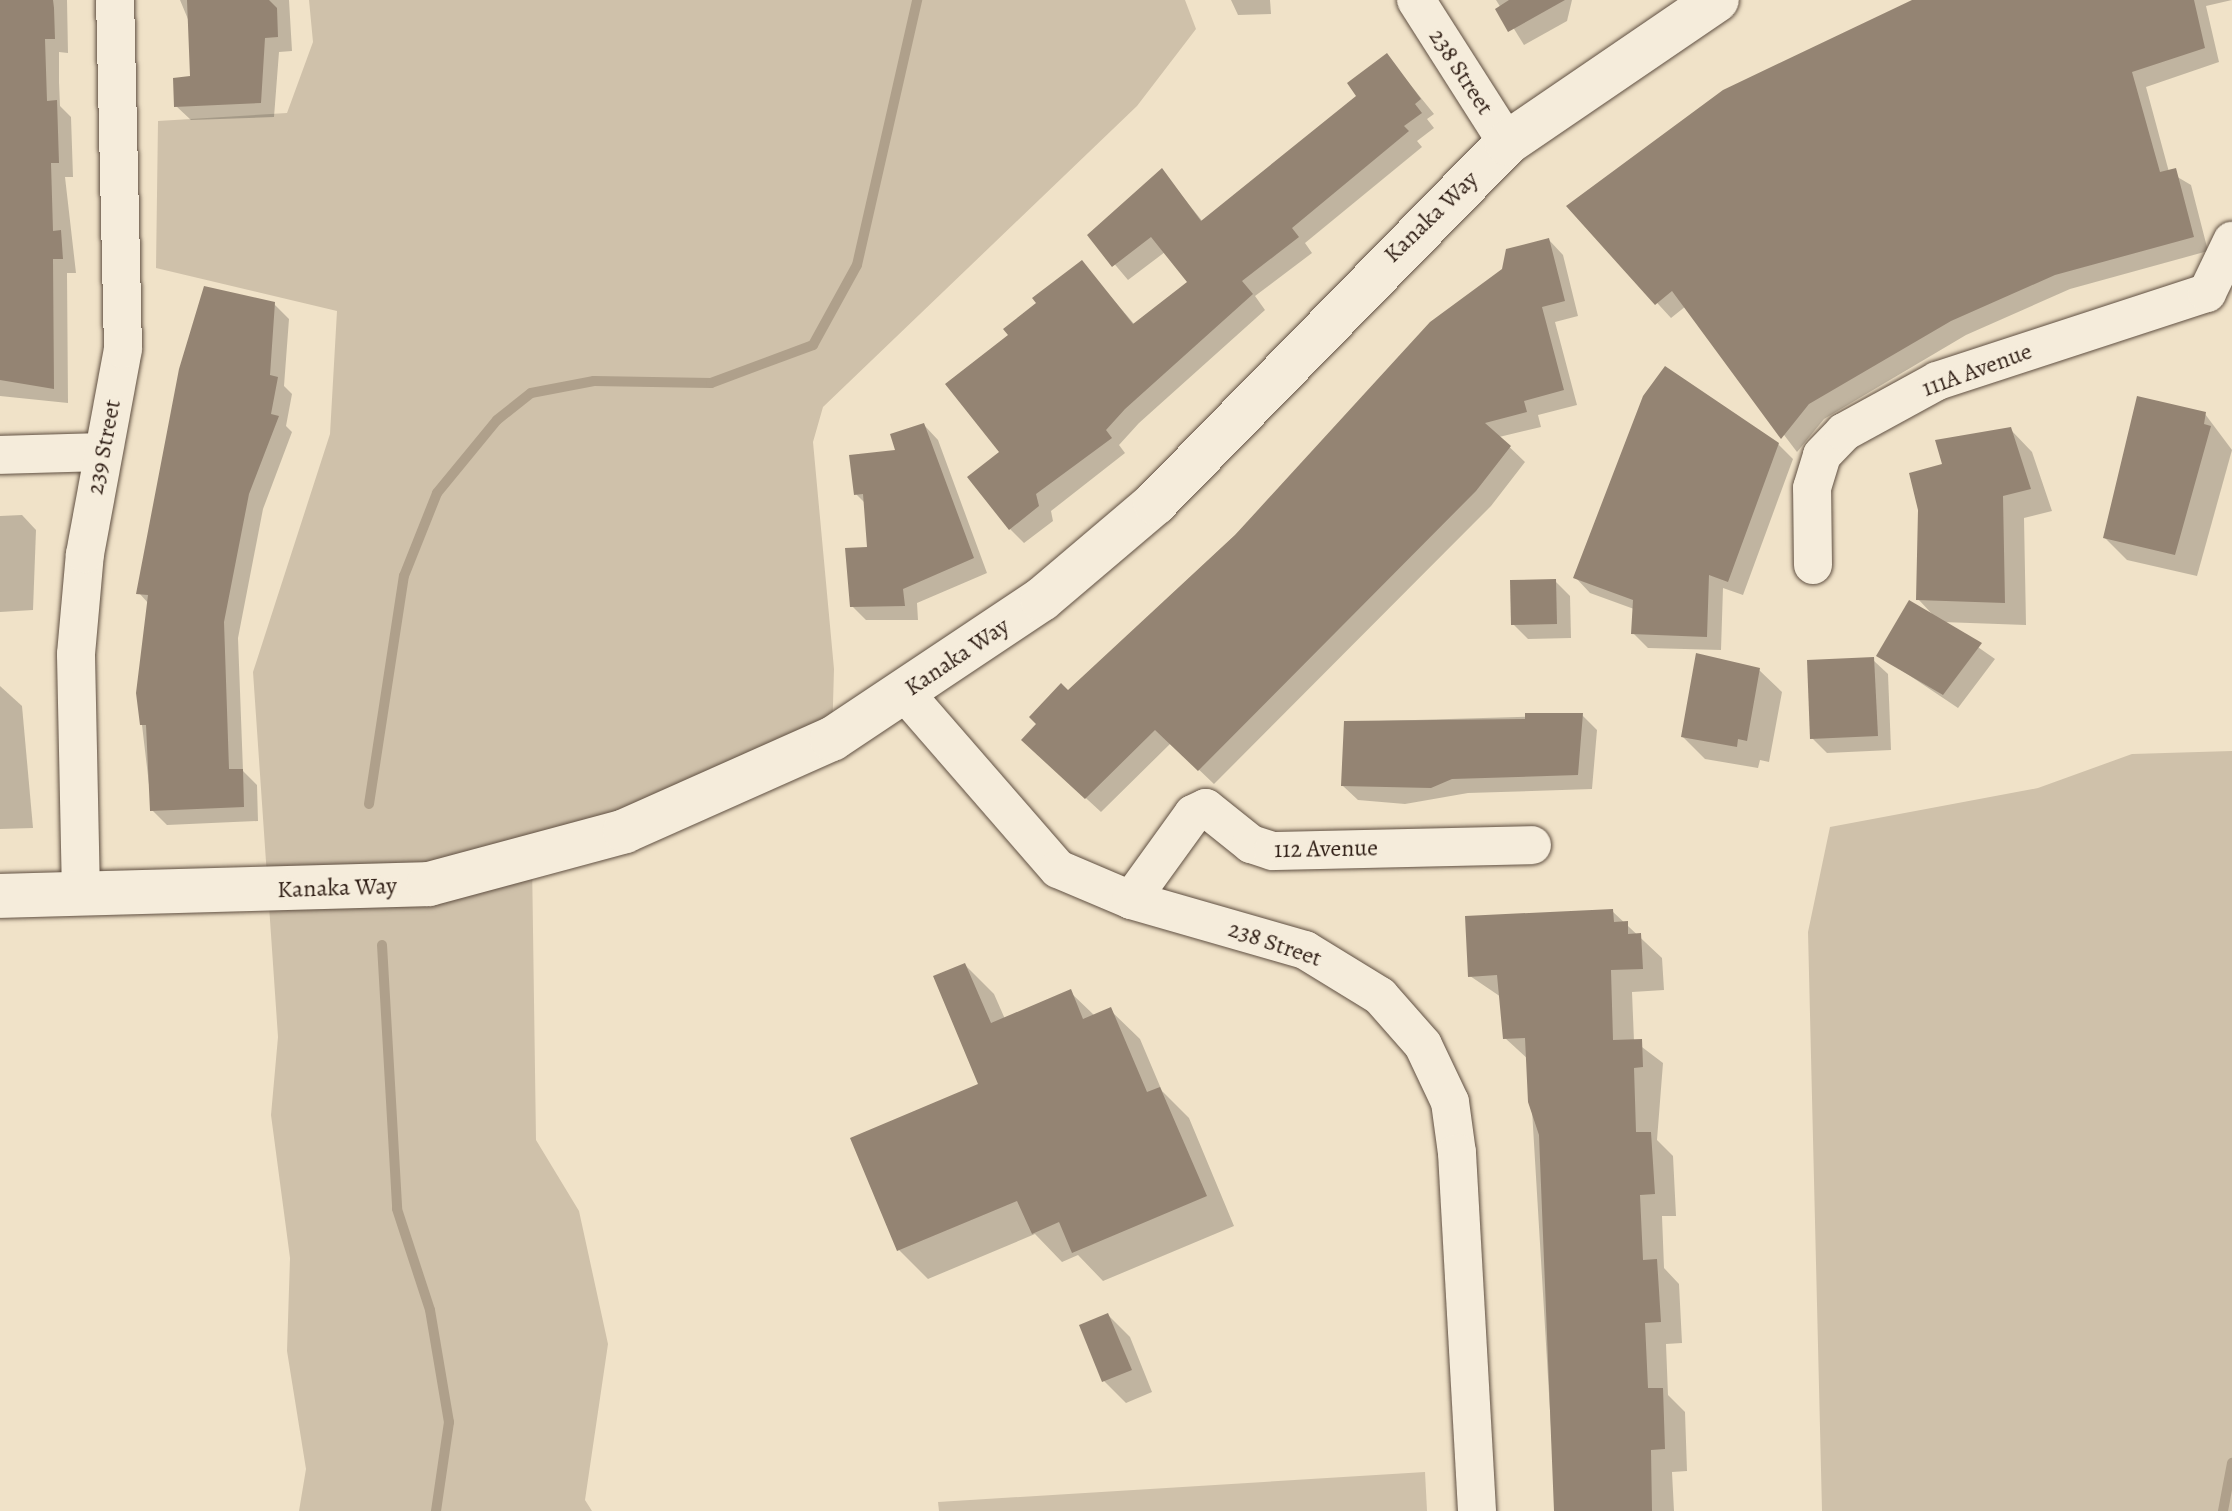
<!DOCTYPE html>
<html>
<head>
<meta charset="utf-8">
<style>
  body { margin:0 }
  #map { position:relative; width:2232px; height:1511px; overflow:hidden; background:#f0e2c8; font-family:Alegreya,serif }
  div>[style] { position:absolute }
  [style*='--x'] { left:calc(var(--x)*1px); top:calc(var(--y)*1px); width:calc(var(--w)*1px); rotate:calc(var(--a)*1deg) }
  .green>* { inset:0; background:#cfc1aa }
  .shadow>* { inset:0; background:#0003 }
  .stream>* { height:10px; margin:-5px; padding:0 5px; transform-origin:5px; border-radius:5px; background:#afa08b }
  .building>* { inset:0; background:#948473 }
  .roads { filter:drop-shadow(0 0 2px #605042) drop-shadow(0 0 2px #605042) }
  .street>* { height:38px; margin:-19px; padding:0 19px; transform-origin:19px; border-radius:19px; background:#f5ecdb }
  .secondary>* { height:44px; margin:-22px; padding:0 22px; transform-origin:22px; border-radius:22px; background:#f5ecdb }
  span { translate:-50% -50%; white-space:nowrap; text-align:center; line-height:1.15; -webkit-text-stroke:6px #f5ecdb; paint-order:stroke }
  .street-label { font-size:24px; color:#301f16 }
</style>
</head>
<body>
<div id="map">
  <div class="green">
    <i style="clip-path:polygon(309px 0,1185px 0,1196px 29px,1137px 106px,823px 407px,813px 442px,834px 669px,832px 739px,532px 860px,536px 1140px,579px 1211px,608px 1344px,585px 1500px,592px 1511px,299px 1511px,306px 1469px,287px 1351px,290px 1258px,271px 1115px,278px 1037px,253px 672px,330px 434px,337px 311px,156px 268px,158px 121px,287px 113px,313px 42px)"></i>
    <i style="clip-path:polygon(2232px 751px,2232px 1511px,1822px 1511px,1808px 932px,1830px 827px,2038px 788px,2132px 754px)"></i>
    <i style="clip-path:polygon(1425px 1472px,1427px 1511px,939px 1511px,938px 1502px)"></i>
  </div>
  <div class="shadow">
    <i style="clip-path:polygon(0 0,67px 0,68px 53px,59px 52px,59px 82px,60px 106px,71px 117px,73px 177px,65px 177px,76px 273px,67px 273px,68px 403px,0 396px)"></i>
    <i style="clip-path:polygon(180px 0,289px 0,292px 51px,279px 52px,274px 117px,191px 120px,176px 106px,192px 78px,190px 24px)"></i>
    <i style="clip-path:polygon(1231px 0,1270px 0,1271px 14px,1238px 15px)"></i>
    <i style="clip-path:polygon(1496px 0,1572px 0,1567px 21px,1524px 45px)"></i>
    <i style="clip-path:polygon(1918px 0,2232px 0,2206px 6px,2219px 62px,2146px 87px,2169px 172px,2191px 185px,2208px 251px,2070px 289px,1966px 335px,1824px 419px,1797px 452px,1686px 306px,1671px 318px,1568px 206px,1724px 92px)"></i>
    <i style="clip-path:polygon(1387px 56px,1434px 114px,1427px 119px,1434px 128px,1417px 141px,1422px 147px,1305px 243px,1312px 253px,1255px 296px,1265px 310px,1139px 423px,1119px 445px,1125px 453px,1051px 511px,1053px 521px,1024px 543px,1010px 529px,1002px 452px,1011px 335px,1082px 263px,1135px 325px,1190px 283px,1165px 252px,1128px 280px,1090px 235px,1162px 171px,1203px 222px,1359px 96px)"></i>
    <i style="clip-path:polygon(1549px 240px,1563px 255px,1578px 316px,1555px 322px,1577px 405px,1538px 415px,1541px 427px,1499px 437px,1525px 462px,1491px 506px,1214px 784px,1171px 743px,1101px 812px,1038px 754px,1068px 692px)"></i>
    <i style="clip-path:polygon(274px 304px,289px 319px,284px 386px,292px 394px,286px 426px,292px 432px,263px 509px,238px 638px,243px 771px,257px 785px,258px 821px,167px 825px,152px 810px,142px 725px,149px 604px,139px 593px)"></i>
    <i style="clip-path:polygon(2205px 414px,2232px 450px,2197px 576px,2127px 560px,2105px 538px)"></i>
    <i style="clip-path:polygon(924px 425px,938px 440px,987px 573px,917px 603px,918px 620px,866px 620px,852px 606px,869px 548px,866px 504px,856px 494px)"></i>
    <i style="clip-path:polygon(2010px 429px,2032px 452px,2052px 511px,2024px 518px,2026px 625px,1942px 622px,1995px 659px,1958px 708px,1879px 655px,1933px 615px,1918px 599px,1944px 466px)"></i>
    <i style="clip-path:polygon(1778px 444px,1793px 459px,1743px 595px,1723px 588px,1721px 650px,1648px 648px,1633px 633px,1634px 609px,1590px 593px,1576px 578px)"></i>
    <i style="clip-path:polygon(22px 515px,36px 530px,33px 610px,0 612px,0 516px)"></i>
    <i style="clip-path:polygon(1555px 581px,1570px 596px,1571px 638px,1528px 639px,1513px 624px)"></i>
    <i style="clip-path:polygon(1873px 660px,1888px 674px,1891px 750px,1827px 753px,1812px 738px)"></i>
    <i style="clip-path:polygon(1759px 670px,1782px 692px,1769px 762px,1760px 760px,1758px 768px,1705px 759px,1683px 737px)"></i>
    <i style="clip-path:polygon(0 686px,22px 706px,33px 828px,0 829px)"></i>
    <i style="clip-path:polygon(1582px 715px,1597px 730px,1592px 789px,1468px 793px,1405px 804px,1358px 800px,1343px 786px,1346px 722px)"></i>
    <i style="clip-path:polygon(1612px 911px,1662px 958px,1664px 990px,1632px 992px,1634px 1041px,1663px 1063px,1657px 1140px,1673px 1156px,1676px 1216px,1662px 1216px,1664px 1268px,1679px 1284px,1682px 1343px,1666px 1344px,1668px 1395px,1685px 1412px,1687px 1471px,1672px 1472px,1674px 1511px,1556px 1511px,1529px 1060px,1505px 1038px,1501px 997px,1470px 976px)"></i>
    <i style="clip-path:polygon(965px 965px,994px 994px,1005px 1019px,1070px 992px,1095px 1016px,1110px 1010px,1140px 1039px,1162px 1091px,1189px 1118px,1234px 1226px,1103px 1281px,1078px 1255px,1062px 1262px,1035px 1234px,928px 1279px,899px 1250px,980px 1085px)"></i>
    <i style="clip-path:polygon(1108px 1315px,1130px 1337px,1152px 1392px,1126px 1403px,1104px 1381px)"></i>
  </div>
  <div class="stream">
    <i style="--x:369;--y:804;--w:231;--a:-81.3"></i>
    <i style="--x:404;--y:576;--w:89;--a:-68.3"></i>
    <i style="--x:437;--y:493;--w:94;--a:-50.6"></i>
    <i style="--x:497;--y:420;--w:43;--a:-38.5"></i>
    <i style="--x:531;--y:393;--w:64;--a:-10.8"></i>
    <i style="--x:594;--y:381;--w:117;--a:1"></i>
    <i style="--x:711;--y:383;--w:109;--a:-20.4"></i>
    <i style="--x:813;--y:345;--w:91;--a:-61.2"></i>
    <i style="--x:857;--y:265;--w:272;--a:-77.2"></i>
    <i style="--x:382;--y:945;--w:264;--a:86.7"></i>
    <i style="--x:397;--y:1209;--w:106;--a:71.9"></i>
    <i style="--x:430;--y:1310;--w:114;--a:80.4"></i>
    <i style="--x:449;--y:1422;--w:90;--a:98.3"></i>
    <i style="--x:2223;--y:1511;--w:49;--a:-79.4"></i>
  </div>
  <div class="building">
    <i style="clip-path:polygon(0 0,53px 0,54px 8px,55px 39px,45px 39px,47px 101px,57px 100px,59px 163px,51px 163px,53px 231px,61px 230px,63px 259px,53px 259px,54px 389px,0 380px)"></i>
    <i style="clip-path:polygon(187px 0,269px 0,277px 8px,278px 37px,265px 38px,261px 103px,174px 107px,173px 78px,190px 76px)"></i>
    <i style="clip-path:polygon(1509px 0,1565px 0,1508px 32px,1495px 9px)"></i>
    <i style="clip-path:polygon(1912px 0,2194px 0,2205px 48px,2132px 72px,2160px 172px,2176px 168px,2194px 237px,2055px 275px,1951px 321px,1809px 404px,1781px 439px,1672px 291px,1655px 305px,1566px 206px,1723px 90px)"></i>
    <i style="clip-path:polygon(1387px 53px,1421px 99px,1415px 104px,1422px 113px,1404px 126px,1409px 131px,1292px 228px,1299px 237px,1242px 281px,1253px 294px,1125px 409px,1106px 430px,1112px 438px,1036px 494px,1039px 506px,1009px 530px,967px 477px,999px 452px,945px 384px,1008px 335px,1003px 329px,1036px 303px,1032px 298px,1082px 260px,1133px 324px,1187px 282px,1151px 237px,1112px 267px,1087px 235px,1162px 168px,1201px 221px,1356px 96px,1347px 83px)"></i>
    <i style="clip-path:polygon(1549px 238px,1565px 301px,1542px 307px,1564px 390px,1524px 401px,1527px 412px,1485px 423px,1511px 446px,1476px 491px,1198px 771px,1155px 730px,1085px 799px,1021px 740px,1036px 724px,1029px 717px,1061px 683px,1068px 690px,1235px 535px,1430px 322px,1502px 269px,1506px 249px)"></i>
    <i style="clip-path:polygon(204px 286px,275px 302px,270px 375px,278px 377px,271px 414px,279px 416px,249px 494px,224px 622px,229px 769px,243px 769px,244px 807px,150px 811px,146px 725px,140px 725px,136px 693px,148px 595px,136px 594px,179px 369px)"></i>
    <i style="clip-path:polygon(1665px 366px,1779px 443px,1728px 582px,1709px 575px,1707px 637px,1631px 634px,1633px 600px,1573px 578px,1643px 396px)"></i>
    <i style="clip-path:polygon(2137px 396px,2206px 412px,2204px 424px,2211px 426px,2175px 555px,2103px 538px)"></i>
    <i style="clip-path:polygon(924px 423px,974px 558px,903px 589px,905px 606px,850px 607px,845px 548px,867px 547px,863px 494px,854px 495px,849px 455px,895px 450px,890px 434px)"></i>
    <i style="clip-path:polygon(2011px 427px,2031px 489px,2003px 496px,2005px 603px,1916px 600px,1918px 510px,1909px 473px,1942px 464px,1935px 440px)"></i>
    <i style="clip-path:polygon(1556px 579px,1557px 624px,1511px 625px,1510px 580px)"></i>
    <i style="clip-path:polygon(1909px 600px,1982px 643px,1943px 695px,1876px 656px)"></i>
    <i style="clip-path:polygon(1696px 653px,1760px 668px,1747px 741px,1738px 739px,1737px 747px,1681px 737px)"></i>
    <i style="clip-path:polygon(1874px 657px,1878px 736px,1810px 739px,1807px 660px)"></i>
    <i style="clip-path:polygon(1525px 713px,1583px 713px,1578px 775px,1452px 779px,1431px 788px,1341px 786px,1344px 721px,1525px 719px)"></i>
    <i style="clip-path:polygon(1613px 909px,1614px 922px,1628px 921px,1628px 934px,1641px 933px,1643px 969px,1611px 970px,1613px 1040px,1642px 1039px,1643px 1067px,1634px 1068px,1636px 1132px,1651px 1132px,1655px 1194px,1640px 1195px,1643px 1260px,1657px 1259px,1661px 1322px,1645px 1323px,1648px 1388px,1663px 1388px,1665px 1449px,1651px 1450px,1652px 1511px,1554px 1511px,1539px 1135px,1528px 1102px,1525px 1038px,1503px 1039px,1497px 975px,1468px 977px,1465px 916px)"></i>
    <i style="clip-path:polygon(965px 963px,991px 1023px,1071px 989px,1083px 1019px,1111px 1007px,1147px 1092px,1160px 1087px,1207px 1196px,1072px 1253px,1059px 1222px,1032px 1234px,1017px 1201px,897px 1251px,850px 1138px,978px 1084px,933px 976px)"></i>
    <i style="clip-path:polygon(1108px 1313px,1132px 1370px,1102px 1382px,1079px 1325px)"></i>
  </div>
  <div class="roads">
    <div class="street">
      <i style="--x:1416;--y:0;--w:169;--a:57.5"></i>
      <i style="--x:0;--y:455;--w:102;--a:-1.7"></i>
      <i style="--x:1813;--y:565;--w:77;--a:-90.7"></i>
      <i style="--x:1812;--y:488;--w:34;--a:-73"></i>
      <i style="--x:1822;--y:455;--w:32;--a:-46"></i>
      <i style="--x:1844;--y:432;--w:106;--a:-28.7"></i>
      <i style="--x:1937;--y:381;--w:284;--a:-18.1"></i>
      <i style="--x:2207;--y:293;--w:58;--a:-64.3"></i>
      <i style="--x:905;--y:693;--w:233;--a:49"></i>
      <i style="--x:1058;--y:869;--w:79;--a:23"></i>
      <i style="--x:1131;--y:900;--w:181;--a:16"></i>
      <i style="--x:1305;--y:950;--w:88;--a:31.5"></i>
      <i style="--x:1380;--y:996;--w:65;--a:48.7"></i>
      <i style="--x:1423;--y:1045;--w:63;--a:64.7"></i>
      <i style="--x:1450;--y:1102;--w:51;--a:82.2"></i>
      <i style="--x:1457;--y:1153;--w:359;--a:86.8"></i>
      <i style="--x:81;--y:894;--w:240;--a:-91.2"></i>
      <i style="--x:76;--y:654;--w:100;--a:-84.9"></i>
      <i style="--x:85;--y:554;--w:208;--a:-79.5"></i>
      <i style="--x:123;--y:349;--w:349;--a:-91.3"></i>
      <i style="--x:1131;--y:900;--w:106;--a:-54.2"></i>
      <i style="--x:1193;--y:814;--w:14;--a:-25"></i>
      <i style="--x:1206;--y:808;--w:58;--a:38.7"></i>
      <i style="--x:1251;--y:844;--w:23;--a:18"></i>
      <i style="--x:1273;--y:851;--w:259;--a:-1.3"></i>
    </div>
    <div class="secondary">
      <i style="--x:0;--y:896;--w:429;--a:-1.6"></i>
      <i style="--x:429;--y:884;--w:203;--a:-15.1"></i>
      <i style="--x:625;--y:831;--w:227;--a:-24"></i>
      <i style="--x:832;--y:739;--w:252;--a:-33.7"></i>
      <i style="--x:1042;--y:599;--w:148;--a:-40.3"></i>
      <i style="--x:1155;--y:503;--w:503;--a:-45.64"></i>
      <i style="--x:1507;--y:143;--w:254;--a:-34.3"></i>
    </div>
  </div>
  <div class="street-label">
    <span style="left:1461px;top:72px;rotate:57deg">238 Street</span>
    <span style="left:1431px;top:217px;rotate:-44deg">Kanaka Way</span>
    <span style="left:1977px;top:370px;rotate:-20deg">111A Avenue</span>
    <span style="left:104px;top:447px;rotate:-79deg">239 Street</span>
    <span style="left:957px;top:657px;rotate:-34deg">Kanaka Way</span>
    <span style="left:1326px;top:849px;rotate:-1deg">112 Avenue</span>
    <span style="left:337px;top:888px;rotate:-2deg">Kanaka Way</span>
    <span style="left:1275px;top:944px;rotate:19deg">238 Street</span>
  </div>
</div>
</body>
</html>
